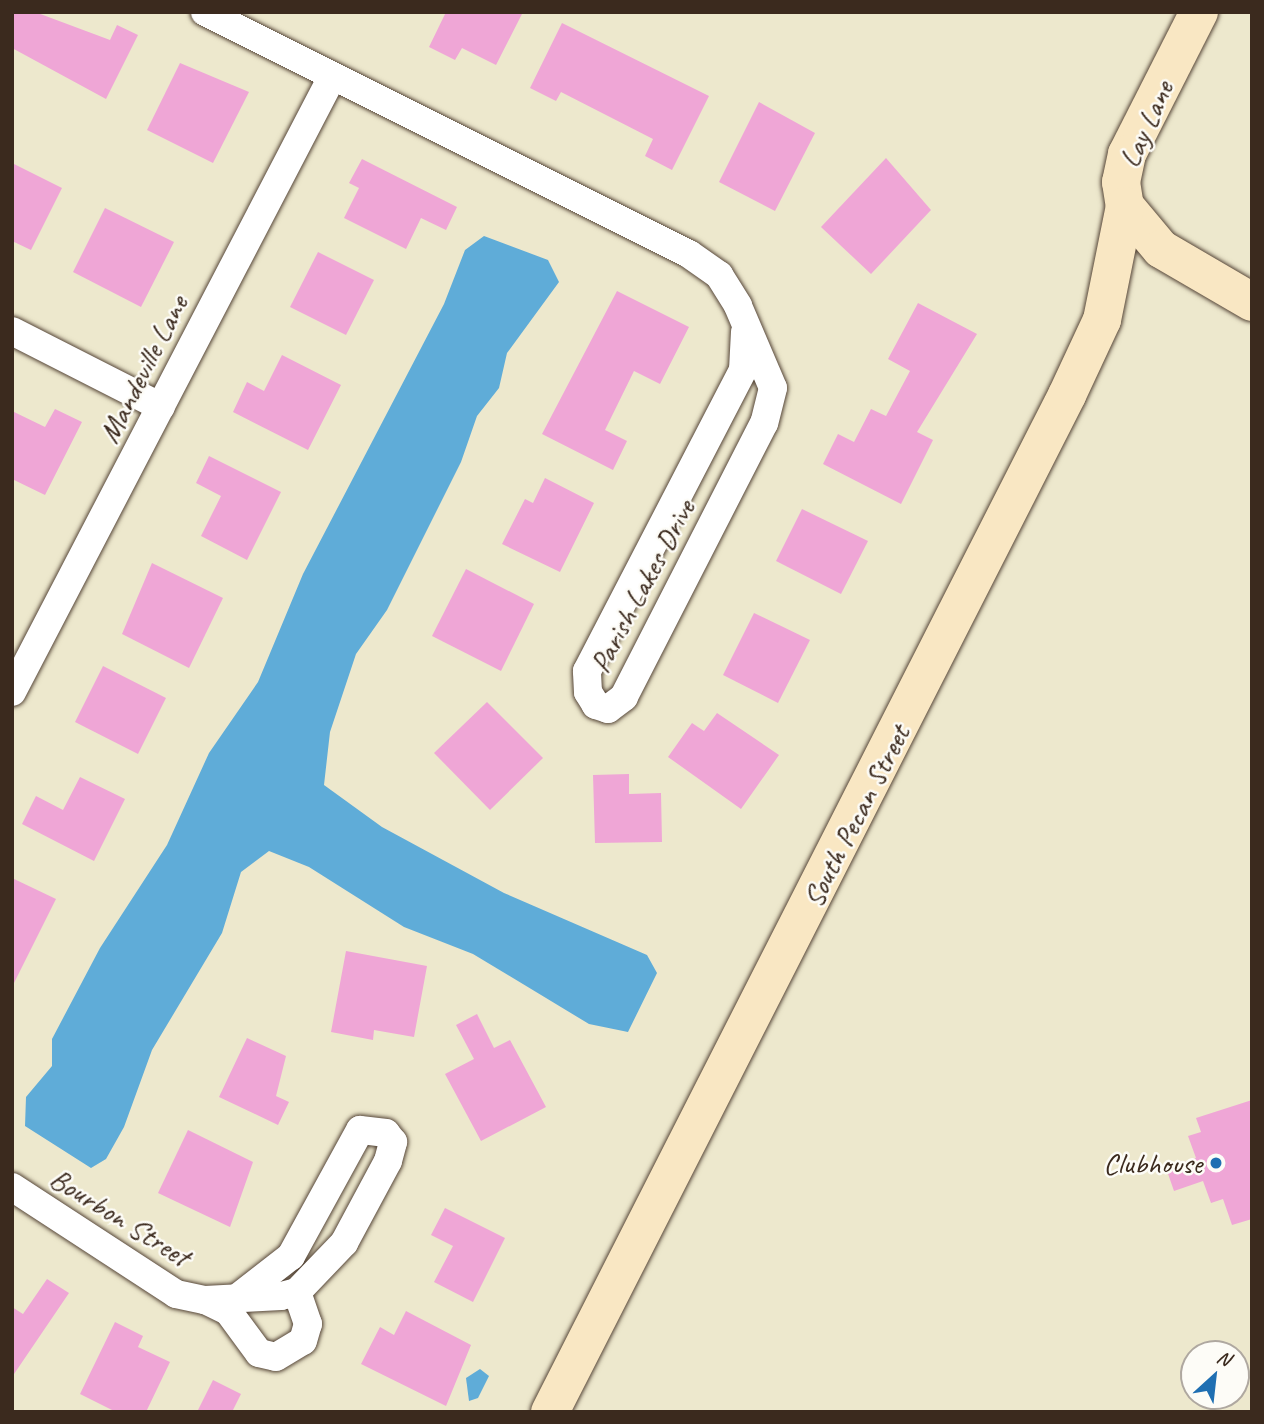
<!DOCTYPE html>
<html>
<head>
<meta charset="utf-8">
<style>
  body { margin:0 }
  #map { position:relative; width:1264px; height:1424px; overflow:hidden; background:#ede8cd; font-family:Caveat,sans-serif }
  div>[style] { position:absolute }
  [style*='--x'] { left:calc(var(--x)*1px); top:calc(var(--y)*1px); width:calc(var(--w)*1px); rotate:calc(var(--a)*1deg) }
  .water>* { inset:0; background:#5facd8 }
  .building>* { inset:0; background:#efa6d6 }
  .roads { filter:drop-shadow(0 0 2px #564638) drop-shadow(0 0 2px #564638) }
  .street>* { height:28px; margin:-14px; padding:0 14px; transform-origin:14px; border-radius:14px; background:#fff }
  .secondary>* { height:38px; margin:-19px; padding:0 19px; transform-origin:19px; border-radius:19px; background:#f9e7c3 }
  .dots>* { width:19px; height:19px; translate:-50% -50%; box-sizing:border-box; border:4px solid #fdfcf7; border-radius:50% }
  span { translate:-50% -50%; white-space:nowrap; text-align:center; line-height:1.15; -webkit-text-stroke:5px #fdfcf7; paint-order:stroke }
  .street-label { font-size:30px; color:#3b2a1e }
  .poi-label { font-size:30px; color:#3b2a1e }
  .right { translate:-100% -50%; text-align:right }
  .frame { position:absolute; inset:0; border:14px solid #3b2a1e; pointer-events:none }
  .north { position:absolute; left:1180px; top:1340px; width:70px; height:70px; box-sizing:border-box; background:#fdfcf7; border:2px solid #afa8a0; border-radius:50%; rotate:27deg; font-size:19px; font-weight:700; line-height:28px; text-align:center; color:#3b2a1e }
  .north::after { content:''; display:block; margin:auto; width:24px; height:32px; background:#1f6fb2; clip-path:polygon(50% 0,100% 100%,50% 72%,0 100%) }
</style>
</head>
<body>
<div id="map">
  <div class="water">
    <i style="clip-path:polygon(484px 236px,548px 260px,559px 282px,507px 353px,499px 388px,477px 416px,461px 462px,387px 610px,356px 654px,330px 732px,324px 785px,382px 827px,504px 893px,647px 955px,657px 973px,628px 1032px,589px 1024px,473px 954px,404px 927px,309px 867px,269px 851px,241px 872px,222px 933px,152px 1050px,124px 1127px,106px 1159px,91px 1168px,25px 1126px,26px 1097px,52px 1066px,52px 1039px,100px 948px,167px 845px,209px 753px,258px 682px,303px 574px,444px 304px,465px 250px)"></i>
    <i style="clip-path:polygon(480px 1369px,489px 1376px,478px 1398px,469px 1401px,466px 1378px)"></i>
  </div>
  <div class="building">
    <i style="clip-path:polygon(12px 12px,35px 12px,110px 40px,117px 25px,138px 35px,106px 99px,12px 48px)"></i>
    <i style="clip-path:polygon(446px 12px,523px 12px,496px 65px,462px 48px,455px 60px,429px 47px)"></i>
    <i style="clip-path:polygon(562px 23px,709px 96px,672px 170px,645px 156px,653px 139px,561px 92px,556px 101px,530px 88px)"></i>
    <i style="clip-path:polygon(180px 63px,249px 92px,213px 163px,147px 130px)"></i>
    <i style="clip-path:polygon(759px 102px,815px 133px,775px 211px,719px 182px)"></i>
    <i style="clip-path:polygon(886px 158px,931px 210px,871px 274px,821px 227px)"></i>
    <i style="clip-path:polygon(362px 159px,457px 207px,446px 230px,421px 218px,406px 249px,344px 218px,359px 188px,349px 183px)"></i>
    <i style="clip-path:polygon(12px 163px,62px 188px,31px 250px,12px 241px)"></i>
    <i style="clip-path:polygon(105px 208px,174px 242px,141px 307px,73px 272px)"></i>
    <i style="clip-path:polygon(318px 252px,374px 280px,346px 335px,290px 307px)"></i>
    <i style="clip-path:polygon(617px 291px,689px 327px,660px 384px,634px 371px,605px 430px,627px 441px,613px 470px,542px 434px)"></i>
    <i style="clip-path:polygon(918px 303px,977px 334px,917px 432px,933px 440px,901px 504px,823px 464px,838px 434px,854px 442px,871px 409px,886px 416px,910px 371px,888px 359px)"></i>
    <i style="clip-path:polygon(282px 355px,341px 385px,308px 450px,233px 412px,247px 382px,264px 391px)"></i>
    <i style="clip-path:polygon(55px 409px,82px 422px,45px 495px,12px 479px,12px 411px,45px 427px)"></i>
    <i style="clip-path:polygon(209px 456px,281px 492px,247px 560px,201px 536px,221px 496px,196px 483px)"></i>
    <i style="clip-path:polygon(545px 478px,594px 503px,560px 572px,502px 544px,525px 499px,533px 503px)"></i>
    <i style="clip-path:polygon(802px 509px,868px 541px,841px 594px,776px 561px)"></i>
    <i style="clip-path:polygon(152px 563px,223px 598px,189px 668px,122px 634px)"></i>
    <i style="clip-path:polygon(466px 569px,534px 604px,501px 671px,432px 636px)"></i>
    <i style="clip-path:polygon(754px 613px,810px 640px,778px 703px,723px 675px)"></i>
    <i style="clip-path:polygon(103px 666px,166px 698px,138px 754px,75px 722px)"></i>
    <i style="clip-path:polygon(487px 702px,543px 758px,490px 810px,434px 753px)"></i>
    <i style="clip-path:polygon(717px 713px,779px 755px,741px 809px,668px 757px,692px 723px,704px 731px)"></i>
    <i style="clip-path:polygon(629px 774px,629px 794px,661px 793px,662px 842px,595px 843px,593px 775px)"></i>
    <i style="clip-path:polygon(80px 777px,125px 799px,94px 861px,22px 824px,36px 796px,63px 810px)"></i>
    <i style="clip-path:polygon(12px 878px,56px 899px,12px 987px)"></i>
    <i style="clip-path:polygon(346px 951px,427px 966px,414px 1037px,374px 1030px,373px 1040px,331px 1032px)"></i>
    <i style="clip-path:polygon(477px 1014px,494px 1048px,510px 1040px,546px 1107px,481px 1141px,445px 1074px,474px 1059px,456px 1025px)"></i>
    <i style="clip-path:polygon(247px 1038px,286px 1056px,276px 1096px,289px 1102px,278px 1125px,219px 1097px)"></i>
    <i style="clip-path:polygon(1252px 1100px,1252px 1219px,1232px 1225px,1223px 1199px,1211px 1203px,1203px 1181px,1174px 1191px,1166px 1168px,1196px 1158px,1188px 1136px,1201px 1132px,1196px 1118px)"></i>
    <i style="clip-path:polygon(188px 1130px,253px 1162px,230px 1227px,158px 1193px)"></i>
    <i style="clip-path:polygon(445px 1208px,505px 1238px,473px 1302px,434px 1282px,453px 1246px,431px 1235px)"></i>
    <i style="clip-path:polygon(47px 1279px,69px 1293px,12px 1377px,12px 1307px,23px 1314px)"></i>
    <i style="clip-path:polygon(406px 1311px,471px 1345px,446px 1406px,361px 1364px,380px 1327px,394px 1335px)"></i>
    <i style="clip-path:polygon(115px 1322px,143px 1336px,138px 1347px,170px 1362px,146px 1412px,116px 1412px,80px 1394px)"></i>
    <i style="clip-path:polygon(213px 1380px,241px 1394px,232px 1412px,197px 1412px)"></i>
  </div>
  <div class="roads">
    <div class="street">
      <i style="--x:205;--y:12;--w:541;--a:26.57"></i>
      <i style="--x:689;--y:254;--w:37;--a:35"></i>
      <i style="--x:719;--y:275;--w:36;--a:58"></i>
      <i style="--x:738;--y:306;--w:89;--a:66.9"></i>
      <i style="--x:773;--y:388;--w:36;--a:104"></i>
      <i style="--x:764;--y:423;--w:308;--a:117.1"></i>
      <i style="--x:624;--y:697;--w:20;--a:143"></i>
      <i style="--x:608;--y:709;--w:13;--a:-162"></i>
      <i style="--x:596;--y:705;--w:15;--a:-122"></i>
      <i style="--x:588;--y:692;--w:21;--a:-93"></i>
      <i style="--x:587;--y:671;--w:339;--a:-62.6"></i>
      <i style="--x:743;--y:370;--w:38;--a:-87"></i>
      <i style="--x:12;--y:331;--w:167;--a:27"></i>
      <i style="--x:12;--y:692;--w:693;--a:-62.51"></i>
      <i style="--x:12;--y:1187;--w:196;--a:33.1"></i>
      <i style="--x:176;--y:1294;--w:30;--a:12"></i>
      <i style="--x:205;--y:1300;--w:76;--a:-3"></i>
      <i style="--x:281;--y:1296;--w:16;--a:-14"></i>
      <i style="--x:297;--y:1292;--w:68;--a:-46.2"></i>
      <i style="--x:344;--y:1243;--w:93;--a:-61.8"></i>
      <i style="--x:388;--y:1161;--w:20;--a:-75"></i>
      <i style="--x:393;--y:1142;--w:11;--a:-128"></i>
      <i style="--x:386;--y:1133;--w:26;--a:-173"></i>
      <i style="--x:360;--y:1130;--w:144;--a:118.7"></i>
      <i style="--x:291;--y:1256;--w:68;--a:142.1"></i>
      <i style="--x:205;--y:1300;--w:25;--a:26"></i>
      <i style="--x:228;--y:1311;--w:52;--a:53.6"></i>
      <i style="--x:259;--y:1353;--w:17;--a:13"></i>
      <i style="--x:276;--y:1357;--w:31;--a:-31"></i>
      <i style="--x:303;--y:1341;--w:18;--a:-74"></i>
      <i style="--x:308;--y:1324;--w:34;--a:-109"></i>
    </div>
    <div class="secondary">
      <i style="--x:1199;--y:12;--w:159;--a:116.9"></i>
      <i style="--x:1127;--y:154;--w:29;--a:102"></i>
      <i style="--x:1121;--y:182;--w:24;--a:81"></i>
      <i style="--x:1125;--y:206;--w:56;--a:50.1"></i>
      <i style="--x:1161;--y:249;--w:105;--a:30.2"></i>
      <i style="--x:550;--y:1412;--w:1141;--a:-63.05"></i>
      <i style="--x:1067;--y:395;--w:83;--a:-65"></i>
      <i style="--x:1102;--y:320;--w:116;--a:-78.6"></i>
    </div>
  </div>
  <div class="dots">
    <i style="left:1216px;top:1163px;background:#1f6fb2"></i>
  </div>
  <div class="street-label">
    <span style="left:1146px;top:124px;rotate:-66deg">Lay Lane</span>
    <span style="left:143px;top:369px;rotate:-63deg">Mandeville Lane</span>
    <span style="left:642px;top:586px;rotate:-62deg">Parish Lakes Drive</span>
    <span style="left:856px;top:816px;rotate:-63deg">South Pecan Street</span>
    <span style="left:120px;top:1217px;rotate:32deg">Bourbon Street</span>
  </div>
  <div class="poi-label">
    <span class="right" style="left:1202px;top:1163px">Clubhouse</span>
  </div>
  <div class="frame"></div>
  <div class="north">N</div>
</div>
</body>
</html>
